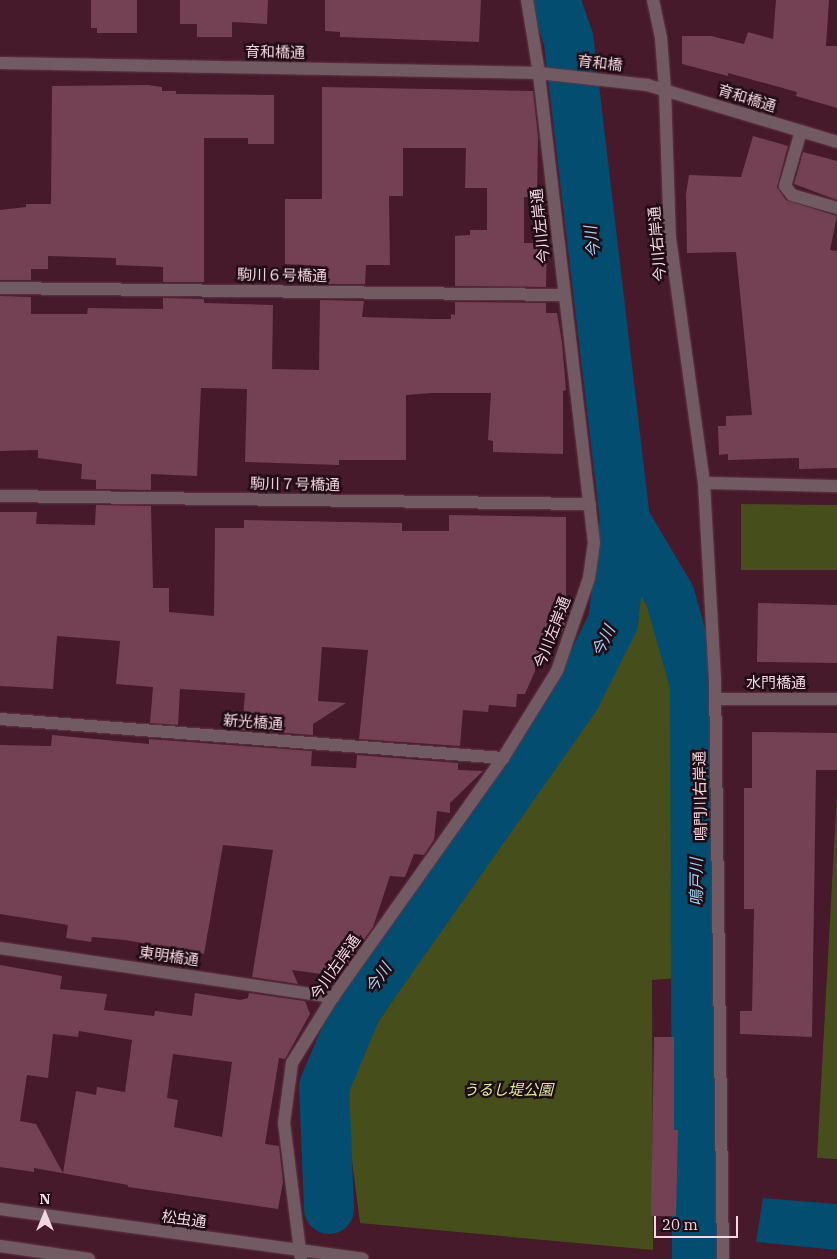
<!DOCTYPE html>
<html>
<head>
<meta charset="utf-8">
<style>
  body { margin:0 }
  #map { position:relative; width:837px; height:1259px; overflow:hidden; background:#46192b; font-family:"IBM Plex Serif","Noto Sans JP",serif }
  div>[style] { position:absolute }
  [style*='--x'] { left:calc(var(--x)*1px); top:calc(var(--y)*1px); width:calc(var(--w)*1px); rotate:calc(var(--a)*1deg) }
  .green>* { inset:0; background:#464e1b }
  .water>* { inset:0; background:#034d70 }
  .river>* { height:50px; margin:-25px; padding:0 25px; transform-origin:25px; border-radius:25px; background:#034d70 }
  .building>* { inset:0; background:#734153 }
  .roads { filter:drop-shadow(0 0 1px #623748) drop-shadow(0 0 1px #623748) }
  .service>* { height:12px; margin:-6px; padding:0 6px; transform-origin:6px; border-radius:6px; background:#725a62 }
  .minor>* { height:12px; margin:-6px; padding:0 6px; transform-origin:6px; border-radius:6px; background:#725a62 }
  .tertiary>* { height:12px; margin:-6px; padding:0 6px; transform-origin:6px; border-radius:6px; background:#725a62 }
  span { translate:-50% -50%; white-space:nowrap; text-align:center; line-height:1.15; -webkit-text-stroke:5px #200c14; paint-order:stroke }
  .street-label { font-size:15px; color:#f5d6e0 }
  .park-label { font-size:15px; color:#dced92; font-style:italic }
  .water-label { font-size:16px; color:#a0d2f3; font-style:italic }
  .north { position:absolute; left:20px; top:1189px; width:50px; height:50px; -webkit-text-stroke:4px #200c14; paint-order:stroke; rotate:0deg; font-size:14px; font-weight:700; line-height:20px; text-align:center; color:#f5d6e0 }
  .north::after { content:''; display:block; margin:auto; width:18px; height:22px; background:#f5d6e0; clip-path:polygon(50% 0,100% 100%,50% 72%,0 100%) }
  .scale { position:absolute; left:654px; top:1216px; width:84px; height:22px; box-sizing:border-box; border:2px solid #f5d6e0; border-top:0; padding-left:6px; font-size:15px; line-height:18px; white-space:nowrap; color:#f5d6e0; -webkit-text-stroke:4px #200c14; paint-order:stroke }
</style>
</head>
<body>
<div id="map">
  <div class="green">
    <i style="clip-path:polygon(741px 504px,837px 505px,837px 570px,741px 570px)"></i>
    <i style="clip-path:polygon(642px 572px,651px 586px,667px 635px,674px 686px,677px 978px,652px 980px,653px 1250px,360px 1223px,345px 1106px,360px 1049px,594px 699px,627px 639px)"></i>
    <i style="clip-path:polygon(837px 792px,837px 1159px,817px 1158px)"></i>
  </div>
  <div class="water">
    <i style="clip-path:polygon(763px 1198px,837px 1204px,837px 1250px,756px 1242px)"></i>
  </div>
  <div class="river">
    <i style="--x:625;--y:520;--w:88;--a:59.4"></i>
    <i style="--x:670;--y:596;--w:92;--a:74.3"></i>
    <i style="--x:695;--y:685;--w:574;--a:89.8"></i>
    <i style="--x:329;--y:1209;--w:122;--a:-92.3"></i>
    <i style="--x:324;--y:1087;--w:86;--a:-67.3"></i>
    <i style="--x:357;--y:1008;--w:379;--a:-54.9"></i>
    <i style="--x:575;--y:698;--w:85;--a:-63.4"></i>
    <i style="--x:613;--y:622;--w:103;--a:-83.3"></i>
    <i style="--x:625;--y:520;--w:485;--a:-96.7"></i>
    <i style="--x:568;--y:38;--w:40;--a:-108.9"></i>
  </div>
  <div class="building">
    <i style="clip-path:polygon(91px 0,137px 0,137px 33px,97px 33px,97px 28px,91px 28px)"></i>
    <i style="clip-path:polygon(180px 0,268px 0,267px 24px,232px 22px,232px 37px,197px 37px,197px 24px,180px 24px)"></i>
    <i style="clip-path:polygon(325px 0,481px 0,479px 42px,340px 37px,340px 32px,325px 31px)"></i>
    <i style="clip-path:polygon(776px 0,829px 0,826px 46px,837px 46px,837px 108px,796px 96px,797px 92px,728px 73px,728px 76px,682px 64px,682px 36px,711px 36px,744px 44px,748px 32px,773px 39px)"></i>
    <i style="clip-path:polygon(148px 85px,162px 87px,162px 91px,176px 91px,176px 94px,274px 95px,274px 144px,248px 144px,248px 138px,204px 138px,204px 282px,163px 282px,163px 267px,116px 265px,116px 258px,48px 256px,48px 269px,31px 269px,31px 280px,0 280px,0 210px,26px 207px,26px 204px,51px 204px,52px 86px)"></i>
    <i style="clip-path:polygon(322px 87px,533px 91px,538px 136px,537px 197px,524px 197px,524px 243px,547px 243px,546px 287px,455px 286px,455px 236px,470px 235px,470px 230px,487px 230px,487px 188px,465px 188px,466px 148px,403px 148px,403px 196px,389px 196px,390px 265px,366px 265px,365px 284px,321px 284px,321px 266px,285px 264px,285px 199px,322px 199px)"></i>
    <i style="clip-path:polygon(753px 136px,788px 146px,777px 187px,786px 200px,837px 216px,830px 250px,837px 251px,837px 468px,799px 469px,799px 458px,728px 460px,728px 454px,719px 455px,718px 426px,726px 426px,726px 416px,752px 415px,736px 252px,687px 253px,686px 194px,689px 175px,741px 177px)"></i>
    <i style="clip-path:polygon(803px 152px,837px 161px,837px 200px,794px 184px)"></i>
    <i style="clip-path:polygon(0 296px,31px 297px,31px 314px,87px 314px,88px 308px,163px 309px,163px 298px,204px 299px,204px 303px,273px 305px,272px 369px,319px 370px,320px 300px,364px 301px,362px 317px,433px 319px,451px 319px,451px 314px,455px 315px,455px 302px,546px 303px,546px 313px,557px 313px,562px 342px,566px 390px,563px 391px,563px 454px,493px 452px,493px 441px,488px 440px,491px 393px,431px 393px,406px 395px,406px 460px,339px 460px,339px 465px,245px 462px,247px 389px,201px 388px,197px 476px,151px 474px,151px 490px,96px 489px,96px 480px,81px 479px,82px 464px,38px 458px,38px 450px,0 451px)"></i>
    <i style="clip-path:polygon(96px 505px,151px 506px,153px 588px,169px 588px,169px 612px,214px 616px,215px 528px,244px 528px,244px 520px,402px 523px,402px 531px,449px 531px,449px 515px,566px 517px,566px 621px,562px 632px,555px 632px,554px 648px,545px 648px,525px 694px,517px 694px,516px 707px,489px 705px,488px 712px,463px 710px,460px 746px,359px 739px,368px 650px,322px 647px,318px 701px,346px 703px,313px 724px,313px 735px,242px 730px,245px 693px,180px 689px,178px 725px,150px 723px,153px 687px,116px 684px,120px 641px,57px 636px,53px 689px,0 686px,0 512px,37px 512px,36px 524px,95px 525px)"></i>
    <i style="clip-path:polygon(758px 603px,837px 605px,837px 663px,757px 662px)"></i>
    <i style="clip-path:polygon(752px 732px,837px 733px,837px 770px,816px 770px,812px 1037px,740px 1034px,740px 1011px,752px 1011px,754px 909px,744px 909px,744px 788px,752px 788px)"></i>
    <i style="clip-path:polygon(52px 735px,149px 744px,149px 739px,312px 751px,311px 766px,356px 768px,357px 755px,458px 763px,458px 770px,483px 771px,450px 803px,450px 813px,437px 811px,434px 840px,424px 855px,414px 854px,405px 877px,390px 876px,373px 927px,343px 969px,329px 975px,292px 970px,298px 984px,252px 977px,273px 850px,223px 845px,204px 954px,125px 940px,92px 937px,91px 942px,66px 938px,68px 925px,0 914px,0 745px,51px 746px)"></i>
    <i style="clip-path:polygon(evenodd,0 965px,62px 976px,60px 989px,107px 994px,104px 1010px,154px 1016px,155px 1011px,192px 1016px,195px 993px,240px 1000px,248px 998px,249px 993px,305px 1001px,310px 1014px,285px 1059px,279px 1058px,265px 1144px,279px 1146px,283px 1182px,278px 1209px,128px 1187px,128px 1185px,34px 1168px,34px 1172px,0 1167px,0 965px,79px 1031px,132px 1040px,125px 1092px,97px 1087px,96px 1095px,76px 1091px,63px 1173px,36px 1124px,20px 1121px,27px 1075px,48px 1078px,53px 1034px,78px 1037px,79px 1031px,0 965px,173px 1054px,232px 1062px,222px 1137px,174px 1127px,178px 1100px,167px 1098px,173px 1054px)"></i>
    <i style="clip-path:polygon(654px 1037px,674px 1037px,674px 1130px,678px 1130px,676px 1216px,651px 1216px)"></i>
  </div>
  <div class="roads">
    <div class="service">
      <i style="--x:801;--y:131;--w:57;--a:106.2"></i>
      <i style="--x:785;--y:186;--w:11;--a:52"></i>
      <i style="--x:792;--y:195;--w:47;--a:16.1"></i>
    </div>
    <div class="minor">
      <i style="--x:653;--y:0;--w:39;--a:78"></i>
      <i style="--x:661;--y:38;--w:52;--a:85.6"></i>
      <i style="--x:665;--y:90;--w:148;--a:88.1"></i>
      <i style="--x:670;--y:238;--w:247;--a:82.1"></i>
      <i style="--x:704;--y:483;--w:195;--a:86.8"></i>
      <i style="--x:715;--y:678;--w:581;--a:89.21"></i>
      <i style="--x:0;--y:288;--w:564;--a:0.71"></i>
      <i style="--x:704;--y:483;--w:133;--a:1.3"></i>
      <i style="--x:0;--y:496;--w:590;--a:0.78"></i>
      <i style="--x:715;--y:699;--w:122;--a:0"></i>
      <i style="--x:301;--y:1259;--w:137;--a:-97.1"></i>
      <i style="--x:284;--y:1123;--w:61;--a:-82.4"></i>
      <i style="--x:292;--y:1063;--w:78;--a:-58.2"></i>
      <i style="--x:333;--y:997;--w:293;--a:-54.6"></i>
      <i style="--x:503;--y:758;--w:102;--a:-58.2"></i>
      <i style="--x:557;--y:671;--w:98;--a:-71"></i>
      <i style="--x:589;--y:578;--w:35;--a:-82"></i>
      <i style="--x:594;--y:543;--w:473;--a:-96.7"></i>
      <i style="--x:539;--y:73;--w:74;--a:-99.3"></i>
    </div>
    <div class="tertiary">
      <i style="--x:0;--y:63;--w:539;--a:1.06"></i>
      <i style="--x:539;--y:73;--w:109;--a:6.3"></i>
      <i style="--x:647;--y:85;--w:198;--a:16.7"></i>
      <i style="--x:0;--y:719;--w:505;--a:4.43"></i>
      <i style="--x:0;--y:948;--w:337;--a:8.4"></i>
      <i style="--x:0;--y:1209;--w:366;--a:7.8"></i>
      <i style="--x:0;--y:1246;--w:90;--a:8.3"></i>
    </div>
  </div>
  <div class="street-label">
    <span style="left:275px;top:52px;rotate:1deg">育和橋通</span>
    <span style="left:600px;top:63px;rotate:6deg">育和橋</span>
    <span style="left:747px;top:98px;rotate:17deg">育和橋通</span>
    <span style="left:540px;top:226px;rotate:-96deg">今川左岸通</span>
    <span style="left:657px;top:244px;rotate:-95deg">今川右岸通</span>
    <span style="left:282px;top:275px;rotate:1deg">駒川６号橋通</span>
    <span style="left:295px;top:484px;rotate:1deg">駒川７号橋通</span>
    <span style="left:552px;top:632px;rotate:-69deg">今川左岸通</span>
    <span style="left:776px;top:683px">水門橋通</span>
    <span style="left:253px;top:722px;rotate:4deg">新光橋通</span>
    <span style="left:700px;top:796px;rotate:-91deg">鳴門川右岸通</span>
    <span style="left:169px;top:956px;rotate:8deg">東明橋通</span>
    <span style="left:335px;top:967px;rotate:-55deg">今川左岸通</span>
    <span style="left:184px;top:1219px;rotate:8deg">松虫通</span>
  </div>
  <div class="park-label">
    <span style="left:508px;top:1090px">うるし堤公園</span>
  </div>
  <div class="water-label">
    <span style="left:592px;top:242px;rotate:-97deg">今川</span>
    <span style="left:603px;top:641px;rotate:-64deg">今川</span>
    <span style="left:696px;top:882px;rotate:-90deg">鳴戸川</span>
    <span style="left:378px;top:978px;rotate:-55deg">今川</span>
  </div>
  <div class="north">N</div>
  <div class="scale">20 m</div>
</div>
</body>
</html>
